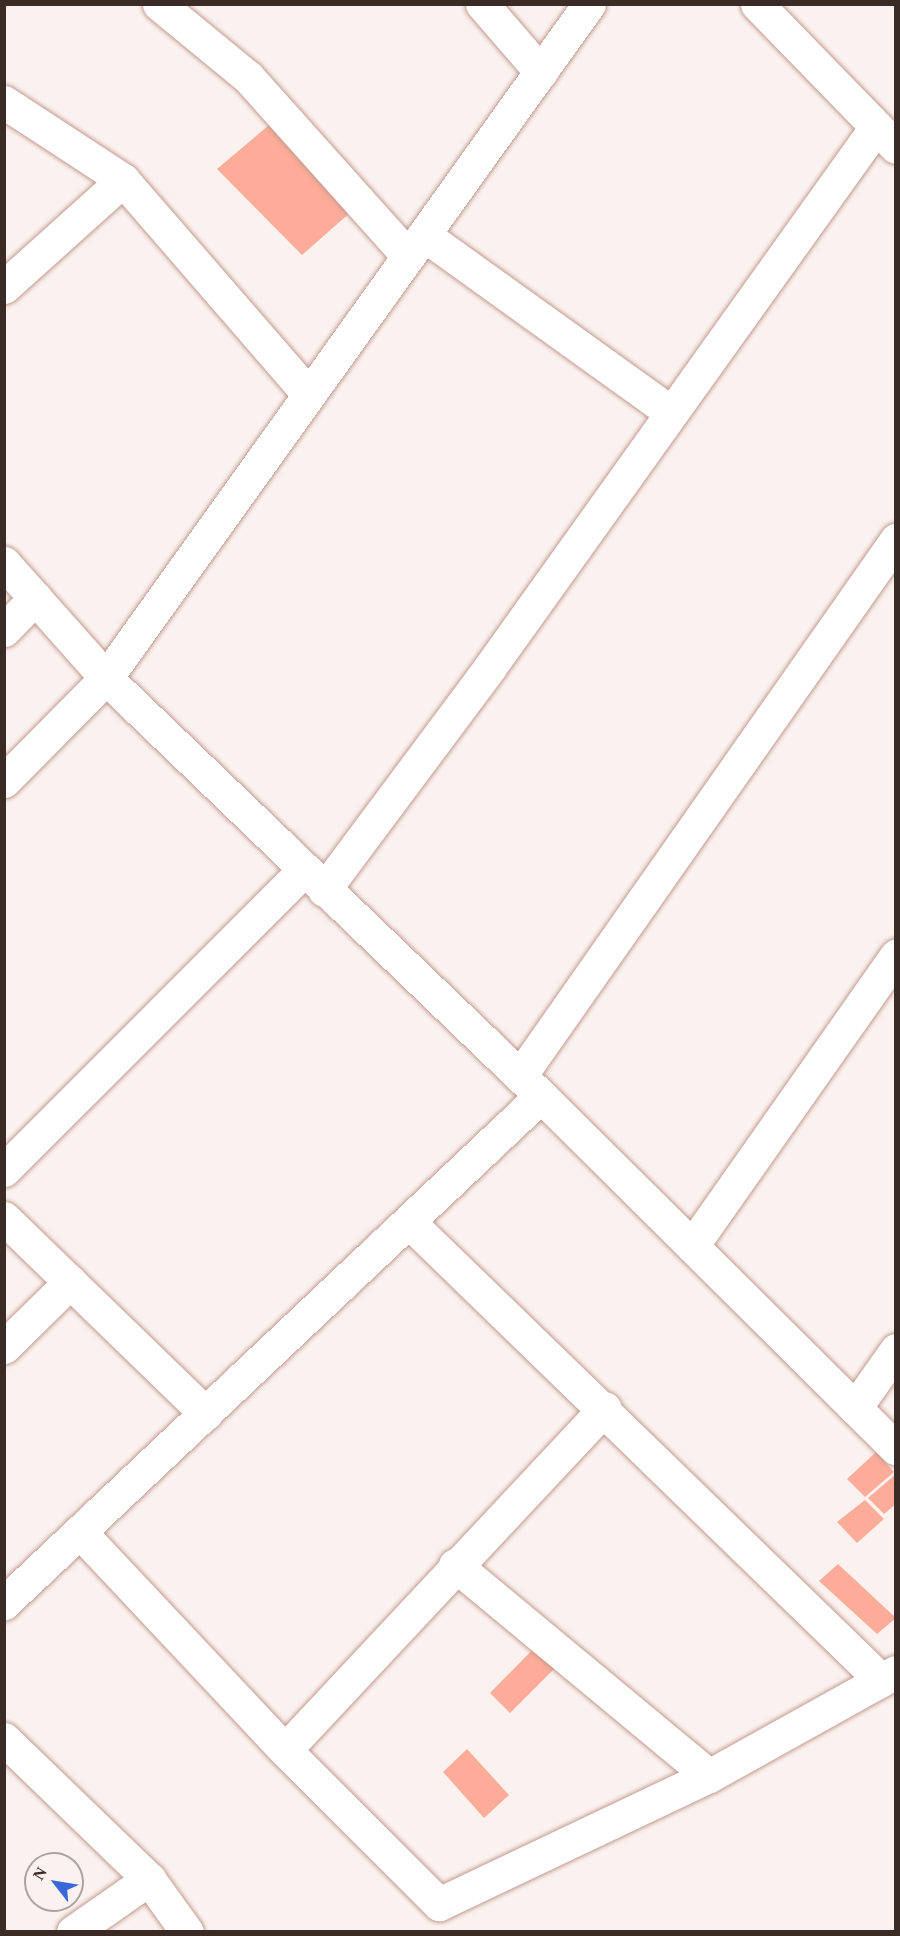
<!DOCTYPE html>
<html>
<head>
<meta charset="utf-8">
<style>
  body { margin:0 }
  #map { position:relative; width:900px; height:1936px; overflow:hidden; background:#fbf2f0; font-family:Georgia,serif }
  div>[style] { position:absolute }
  [style*='--x'] { left:calc(var(--x)*1px); top:calc(var(--y)*1px); width:calc(var(--w)*1px); rotate:calc(var(--a)*1deg) }
  .building>* { inset:0; background:#fcac98 }
  .roads { filter:drop-shadow(0 0 2px #c19a90) drop-shadow(0 0 2px #c19a90) }
  .minor>* { height:33px; margin:-16.5px; padding:0 16.5px; transform-origin:16.5px; border-radius:16.5px; background:#fff }
  .tertiary>* { height:33px; margin:-16.5px; padding:0 16.5px; transform-origin:16.5px; border-radius:16.5px; background:#fff }
  span { translate:-50% -50%; white-space:nowrap; text-align:center; line-height:1.15; -webkit-text-stroke:4.5px #fbf2f0; paint-order:stroke }
  .frame { position:absolute; inset:0; border:6px solid #3a2b27; pointer-events:none }
  .north { position:absolute; left:24px; top:1852px; width:60px; height:60px; box-sizing:border-box; background:#fbf2f0; border:2px solid #aea2a0; border-radius:50%; rotate:301deg; font-size:16px; font-weight:700; line-height:24px; text-align:center; color:#3a2b27 }
  .north::after { content:''; display:block; margin:auto; width:21px; height:27px; background:#3b68d8; clip-path:polygon(50% 0,100% 100%,50% 72%,0 100%) }
</style>
</head>
<body>
<div id="map">
  <div class="building">
    <i style="clip-path:polygon(275px 120px,352px 211px,302px 255px,217px 169px)"></i>
    <i style="clip-path:polygon(876px 1452px,894px 1472px,865px 1497px,847px 1479px)"></i>
    <i style="clip-path:polygon(896px 1474px,896px 1504px,884px 1514px,868px 1498px)"></i>
    <i style="clip-path:polygon(865px 1500px,884px 1519px,857px 1543px,837px 1522px)"></i>
    <i style="clip-path:polygon(838px 1564px,896px 1618px,877px 1634px,819px 1581px)"></i>
    <i style="clip-path:polygon(539px 1643px,561px 1662px,510px 1713px,490px 1693px)"></i>
    <i style="clip-path:polygon(467px 1749px,509px 1795px,484px 1818px,443px 1772px)"></i>
  </div>
  <div class="roads">
    <div class="minor">
      <i style="--x:159;--y:4;--w:115;--a:39.4"></i>
      <i style="--x:248;--y:77;--w:240;--a:48.2"></i>
      <i style="--x:482;--y:4;--w:90;--a:49.1"></i>
      <i style="--x:757;--y:4;--w:199;--a:45.8"></i>
      <i style="--x:4;--y:102;--w:142;--a:33.2"></i>
      <i style="--x:123;--y:180;--w:284;--a:49.1"></i>
      <i style="--x:424;--y:235;--w:303;--a:35.7"></i>
      <i style="--x:4;--y:287;--w:160;--a:-42"></i>
      <i style="--x:4;--y:630;--w:45;--a:-45.9"></i>
      <i style="--x:4;--y:781;--w:145;--a:-45.3"></i>
      <i style="--x:106;--y:678;--w:829;--a:-54.37"></i>
      <i style="--x:324;--y:890;--w:278;--a:-53.3"></i>
      <i style="--x:490;--y:667;--w:664;--a:-54.44"></i>
      <i style="--x:520;--y:1076;--w:655;--a:-54.95"></i>
      <i style="--x:541;--y:1096;--w:500;--a:44.8"></i>
      <i style="--x:4;--y:1170;--w:424;--a:-45"></i>
      <i style="--x:4;--y:1218;--w:281;--a:44.1"></i>
      <i style="--x:409;--y:1222;--w:658;--a:44.14"></i>
      <i style="--x:692;--y:1246;--w:355;--a:-54.9"></i>
      <i style="--x:4;--y:1347;--w:93;--a:-44.6"></i>
      <i style="--x:855;--y:1408;--w:71;--a:-54.7"></i>
      <i style="--x:80;--y:1532;--w:299;--a:46.8"></i>
      <i style="--x:285;--y:1750;--w:218;--a:45"></i>
      <i style="--x:439;--y:1904;--w:299;--a:-25.4"></i>
      <i style="--x:709;--y:1776;--w:214;--a:-29.1"></i>
      <i style="--x:455;--y:1565;--w:330;--a:39.7"></i>
      <i style="--x:4;--y:1739;--w:202;--a:44"></i>
      <i style="--x:149;--y:1879;--w:65;--a:54.4"></i>
      <i style="--x:285;--y:1750;--w:468;--a:-46.9"></i>
      <i style="--x:73;--y:1932;--w:93;--a:-34.9"></i>
    </div>
    <div class="tertiary">
      <i style="--x:4;--y:563;--w:154;--a:48.4"></i>
      <i style="--x:106;--y:678;--w:603;--a:43.86"></i>
      <i style="--x:541;--y:1096;--w:739;--a:136.65"></i>
    </div>
  </div>
  <div class="frame"></div>
  <div class="north">N</div>
</div>
</body>
</html>
